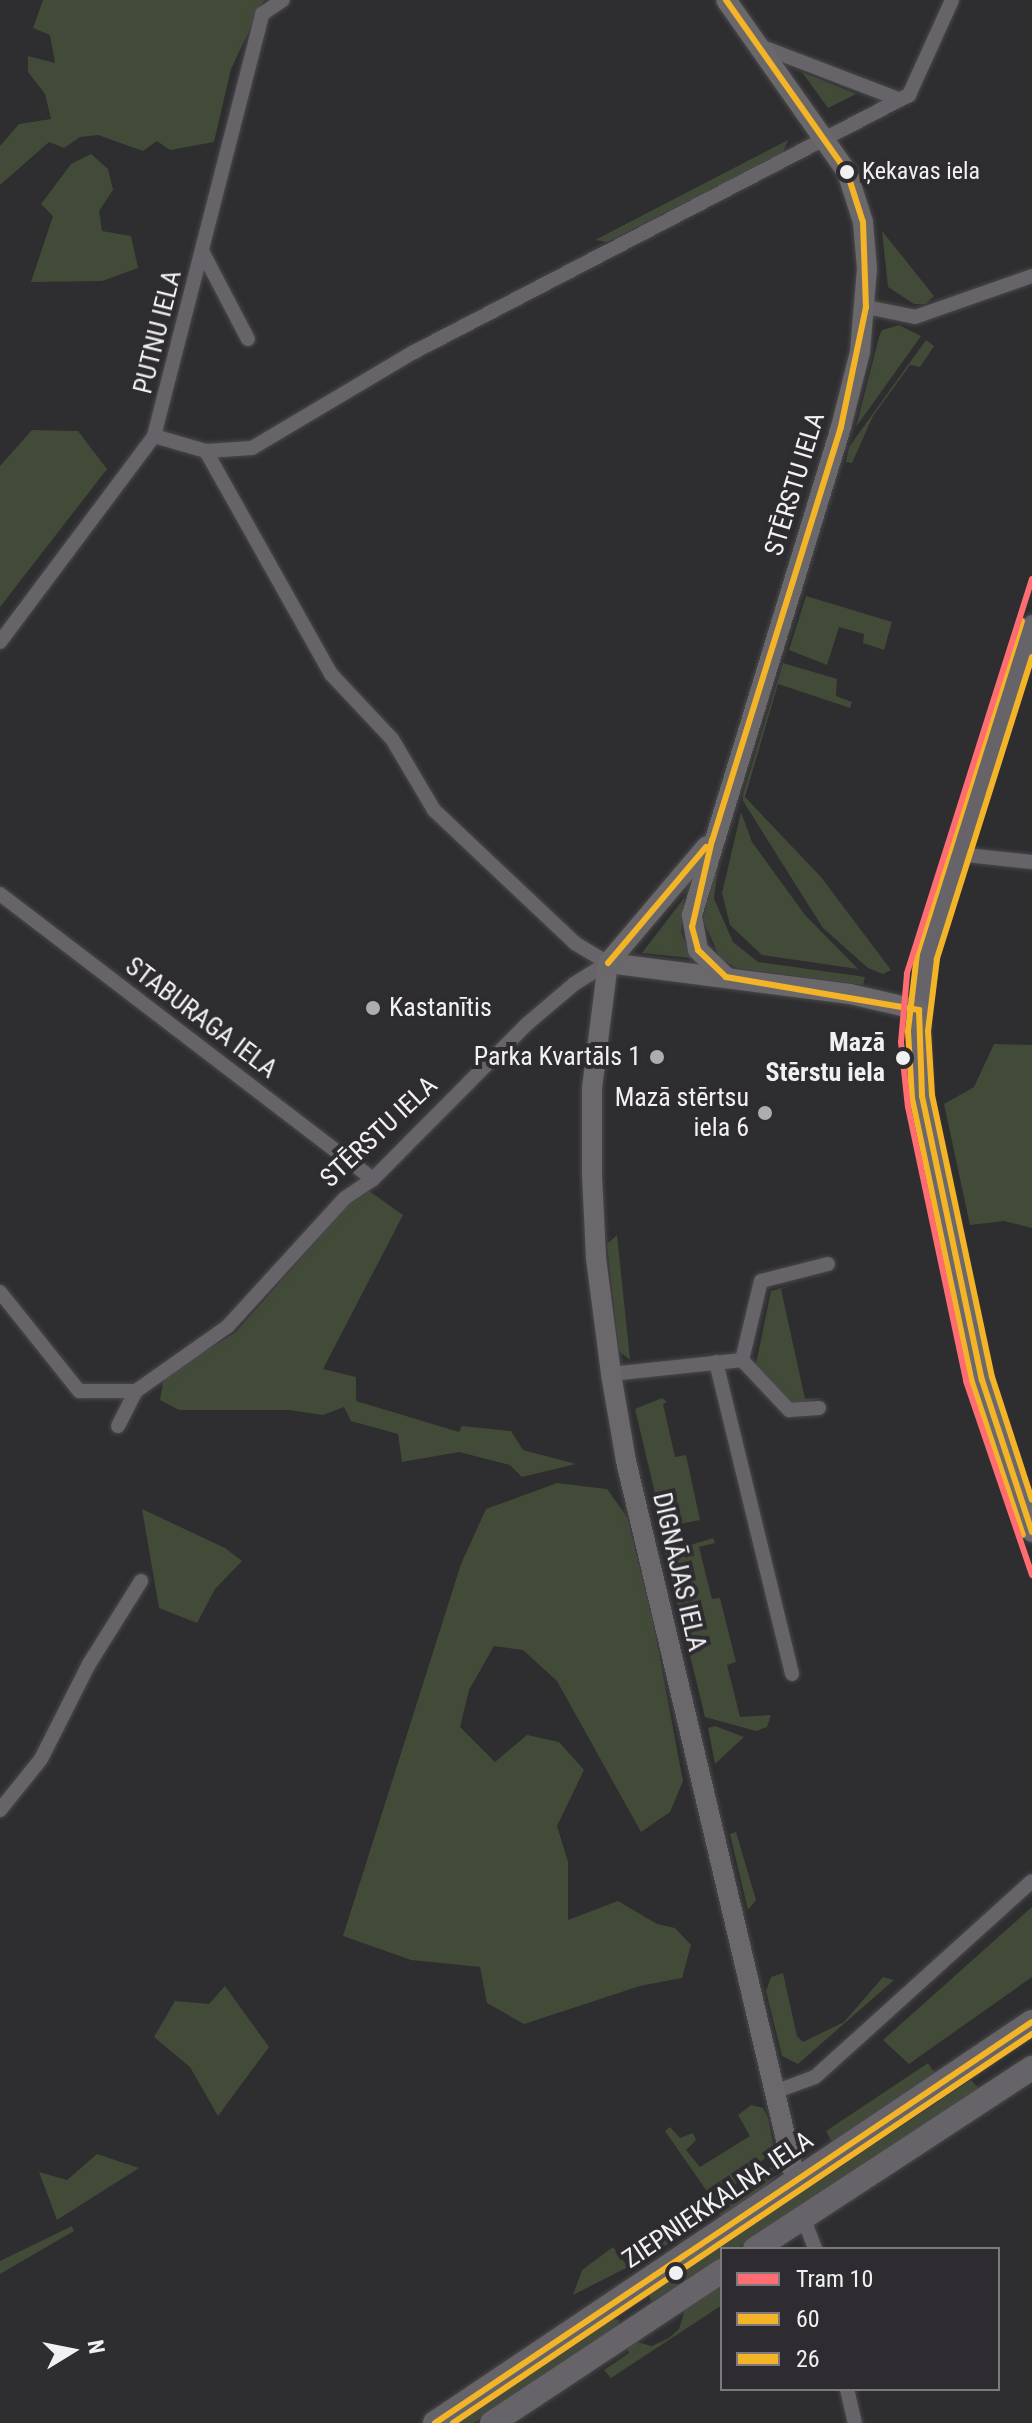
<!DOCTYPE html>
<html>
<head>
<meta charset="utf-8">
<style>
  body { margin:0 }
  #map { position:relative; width:1032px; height:2423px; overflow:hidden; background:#2e2d2f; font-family:"Roboto Condensed",sans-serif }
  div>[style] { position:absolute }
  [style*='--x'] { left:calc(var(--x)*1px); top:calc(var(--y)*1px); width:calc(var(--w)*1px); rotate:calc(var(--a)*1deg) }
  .green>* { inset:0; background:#424b38 }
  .roads { filter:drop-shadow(0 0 2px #49484a) drop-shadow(0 0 2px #49484a) }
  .minor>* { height:14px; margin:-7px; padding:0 7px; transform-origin:7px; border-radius:7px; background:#666469 }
  .tertiary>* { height:18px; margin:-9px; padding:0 9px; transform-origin:9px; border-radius:9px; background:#666469 }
  .secondary>* { height:20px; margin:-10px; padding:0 10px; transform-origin:10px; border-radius:10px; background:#6a686b }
  .trunk>* { height:24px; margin:-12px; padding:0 12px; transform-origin:12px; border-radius:12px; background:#666468 }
  .bus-1>* { height:6px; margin:-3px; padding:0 3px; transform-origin:3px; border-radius:3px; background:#f4b427 }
  .bus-2>* { height:6px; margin:-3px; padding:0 3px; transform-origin:3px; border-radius:3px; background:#f4b427 }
  .bus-3>* { height:6px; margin:-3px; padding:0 3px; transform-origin:3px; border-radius:3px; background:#f4b427 }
  .tram-1>* { height:6px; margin:-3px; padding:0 3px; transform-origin:3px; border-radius:3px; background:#ff6d73 }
  .dots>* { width:22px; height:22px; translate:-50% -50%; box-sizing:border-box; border:4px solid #2e2c30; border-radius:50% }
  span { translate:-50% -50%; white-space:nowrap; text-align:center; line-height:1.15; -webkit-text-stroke:8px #2e2c30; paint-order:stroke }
  .bus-label { font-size:24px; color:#f1f0f3 }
  .left { translate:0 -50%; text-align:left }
  .street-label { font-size:26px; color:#f1f0f3 }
  .poi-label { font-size:26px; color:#f1f0f3 }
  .right { translate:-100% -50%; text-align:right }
  .stop-label { font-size:26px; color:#f1f0f3; font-weight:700 }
  .legend { position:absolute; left:720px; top:2247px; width:280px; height:144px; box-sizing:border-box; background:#2e2c30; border:2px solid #7c7a7e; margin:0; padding:10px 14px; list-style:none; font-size:24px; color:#f1f0f3 }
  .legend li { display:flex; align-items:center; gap:16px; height:40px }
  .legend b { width:40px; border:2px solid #7c7a7e }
  .north { position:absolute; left:32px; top:2311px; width:80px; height:80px; -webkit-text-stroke:6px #2e2c30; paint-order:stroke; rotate:80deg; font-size:22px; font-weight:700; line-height:32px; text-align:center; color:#f1f0f3 }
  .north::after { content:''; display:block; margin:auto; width:28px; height:36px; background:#f1f0f3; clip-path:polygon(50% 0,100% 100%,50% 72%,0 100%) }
</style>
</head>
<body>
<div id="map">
  <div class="green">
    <i style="clip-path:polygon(43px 0,264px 0,231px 69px,214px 142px,170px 150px,157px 141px,143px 151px,98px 135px,80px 137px,64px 148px,49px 142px,0 185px,0 146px,19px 124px,51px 119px,45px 94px,28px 72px,28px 56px,55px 63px,50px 35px,33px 28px)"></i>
    <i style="clip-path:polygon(802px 72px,856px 94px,828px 108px)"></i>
    <i style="clip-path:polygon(788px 140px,782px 154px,607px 242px,595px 240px)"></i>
    <i style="clip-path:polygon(91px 154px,108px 169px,113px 190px,99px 211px,102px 231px,131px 236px,138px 268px,102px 281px,31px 282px,53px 216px,41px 204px,71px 164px)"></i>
    <i style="clip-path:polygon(882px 231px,934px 296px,926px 304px,914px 304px,888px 287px)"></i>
    <i style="clip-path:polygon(899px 325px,921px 336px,856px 427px,879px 337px,882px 330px)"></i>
    <i style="clip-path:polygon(926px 340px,934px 346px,920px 367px,910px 365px,873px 416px,852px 463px,846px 462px,849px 447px)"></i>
    <i style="clip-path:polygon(32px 430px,78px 431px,107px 469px,0 607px,0 466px)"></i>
    <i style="clip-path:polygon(806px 596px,892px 622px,884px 650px,863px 643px,864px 634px,839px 627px,827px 665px,789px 650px)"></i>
    <i style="clip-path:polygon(783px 663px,837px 679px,836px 696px,852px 702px,850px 708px,778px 684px,745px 797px,821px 877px,891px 970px,883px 974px,868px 968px,823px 928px,743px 801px,743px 794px)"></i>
    <i style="clip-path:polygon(741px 812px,752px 842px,805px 915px,858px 969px,762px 955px,730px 925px,722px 893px)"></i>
    <i style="clip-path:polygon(720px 850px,714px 899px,733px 942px,758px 962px,865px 977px,863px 985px,737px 968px,720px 958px,703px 920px)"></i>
    <i style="clip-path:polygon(684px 898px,681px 932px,691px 958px,642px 953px)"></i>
    <i style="clip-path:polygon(994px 1044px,1032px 1045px,1032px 1228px,1004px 1221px,970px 1225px,944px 1104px,974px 1087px)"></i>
    <i style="clip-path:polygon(369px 1191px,403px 1215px,323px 1369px,356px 1377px,356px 1401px,459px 1432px,462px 1426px,511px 1431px,523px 1450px,576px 1464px,522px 1477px,510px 1465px,459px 1452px,402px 1462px,398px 1434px,351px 1421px,344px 1407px,323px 1415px,289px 1410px,179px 1410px,160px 1400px,164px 1376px,235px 1333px,348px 1205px)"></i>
    <i style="clip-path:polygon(617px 1235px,630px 1360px,619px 1351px,607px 1244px)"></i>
    <i style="clip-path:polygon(793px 1285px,781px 1289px,805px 1399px,822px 1398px,799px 1403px,790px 1403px,756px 1364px,771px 1291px)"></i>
    <i style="clip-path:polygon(662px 1398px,667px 1402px,663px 1404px,675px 1457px,686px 1455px,700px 1520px,663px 1527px,635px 1409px)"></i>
    <i style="clip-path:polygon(557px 1483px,607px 1489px,627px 1517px,653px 1622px,683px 1781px,670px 1812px,641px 1832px,557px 1681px,523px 1650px,494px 1646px,469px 1690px,460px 1727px,495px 1762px,527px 1735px,559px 1742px,584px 1770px,557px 1826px,568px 1862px,568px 1920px,618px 1901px,657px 1924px,675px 1928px,691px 1945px,682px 1978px,640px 1986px,524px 2024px,487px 2003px,480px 1967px,411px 1960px,343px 1936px,461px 1564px,486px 1509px)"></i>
    <i style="clip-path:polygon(142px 1509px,225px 1548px,242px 1561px,215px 1589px,197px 1623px,159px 1608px)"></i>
    <i style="clip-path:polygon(713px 1538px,715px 1543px,699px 1547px,712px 1599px,720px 1598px,736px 1662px,727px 1665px,740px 1717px,771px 1715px,767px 1727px,756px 1731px,705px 1717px,665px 1553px)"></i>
    <i style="clip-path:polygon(715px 1726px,744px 1737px,715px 1764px,708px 1728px)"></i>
    <i style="clip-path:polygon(736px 1832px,756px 1900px,748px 1910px,730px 1834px)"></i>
    <i style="clip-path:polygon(1032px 1907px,1032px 1977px,909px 2064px,883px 2040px)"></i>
    <i style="clip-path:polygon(783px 1973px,797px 2036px,803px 2042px,844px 2022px,883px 1977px,894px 1980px,798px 2064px,782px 2056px,766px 1991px,771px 1977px)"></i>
    <i style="clip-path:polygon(225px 1986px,269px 2047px,218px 2116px,190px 2067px,154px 2037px,175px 2001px,209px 2004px)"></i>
    <i style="clip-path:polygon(928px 2063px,934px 2072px,918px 2088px,833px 2144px,826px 2131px)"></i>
    <i style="clip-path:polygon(971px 2080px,980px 2090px,736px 2249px,722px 2249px,722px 2258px,651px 2302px,649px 2294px)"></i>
    <i style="clip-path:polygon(751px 2105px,763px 2108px,768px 2118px,774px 2150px,715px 2203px,665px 2131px,670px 2127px,680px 2138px,693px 2133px,696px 2140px,686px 2150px,700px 2167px,750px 2136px,738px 2115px)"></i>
    <i style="clip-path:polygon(97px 2154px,139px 2168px,57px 2220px,39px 2172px,67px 2180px)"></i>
    <i style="clip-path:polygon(778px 2161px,777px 2175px,759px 2195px,723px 2217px,719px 2214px)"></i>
    <i style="clip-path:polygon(698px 2208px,703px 2217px,696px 2227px,653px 2253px,642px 2247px)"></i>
    <i style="clip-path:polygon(72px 2226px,74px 2231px,0 2274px,0 2261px)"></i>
    <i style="clip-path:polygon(613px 2247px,628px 2267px,573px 2295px,582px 2270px)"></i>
    <i style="clip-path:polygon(722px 2285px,722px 2305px,611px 2378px,604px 2370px,629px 2353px,626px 2346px,633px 2341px,652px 2346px,669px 2338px,679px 2329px,685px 2310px)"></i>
    <i style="clip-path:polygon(611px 2318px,619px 2320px,619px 2327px,474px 2423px,453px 2423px)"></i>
  </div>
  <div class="roads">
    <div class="minor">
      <i style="--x:760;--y:46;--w:148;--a:21"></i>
      <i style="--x:203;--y:253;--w:97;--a:62.4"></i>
      <i style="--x:866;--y:307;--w:50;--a:11.5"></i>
      <i style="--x:915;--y:317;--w:124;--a:-19.3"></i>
      <i style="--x:154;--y:436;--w:54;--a:16.1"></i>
      <i style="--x:206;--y:451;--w:46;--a:-3.7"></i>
      <i style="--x:252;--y:448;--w:188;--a:-30.7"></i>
      <i style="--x:414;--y:352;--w:558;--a:-27.44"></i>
      <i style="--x:909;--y:95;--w:104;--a:-65.6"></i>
      <i style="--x:0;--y:642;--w:257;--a:-53.2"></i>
      <i style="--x:154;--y:436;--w:436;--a:-75.6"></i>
      <i style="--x:262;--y:14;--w:25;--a:-34"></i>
      <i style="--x:957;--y:854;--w:75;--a:6.1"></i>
      <i style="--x:0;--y:894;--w:469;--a:37.4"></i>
      <i style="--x:0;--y:1292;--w:127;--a:51.4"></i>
      <i style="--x:79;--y:1391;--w:57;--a:0"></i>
      <i style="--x:742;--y:1360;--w:69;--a:46.8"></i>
      <i style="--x:789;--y:1410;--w:30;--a:-4"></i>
      <i style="--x:716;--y:1362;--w:321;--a:76.3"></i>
      <i style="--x:611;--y:1374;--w:132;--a:-6.1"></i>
      <i style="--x:742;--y:1360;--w:81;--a:-76.5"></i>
      <i style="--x:761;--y:1281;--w:69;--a:-14.2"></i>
      <i style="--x:118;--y:1426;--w:39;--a:-63"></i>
      <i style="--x:136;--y:1391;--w:113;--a:-35.2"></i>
      <i style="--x:228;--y:1326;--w:173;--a:-47.6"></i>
      <i style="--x:345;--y:1198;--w:34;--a:-34"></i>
      <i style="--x:373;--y:1179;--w:218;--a:-45.2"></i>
      <i style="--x:527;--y:1024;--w:62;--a:-40.4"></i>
      <i style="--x:574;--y:984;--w:40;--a:-32"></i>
      <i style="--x:608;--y:963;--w:39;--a:-149"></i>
      <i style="--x:575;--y:943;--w:194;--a:-136.7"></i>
      <i style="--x:434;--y:810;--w:82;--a:-120.6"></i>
      <i style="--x:392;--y:739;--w:89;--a:-133.2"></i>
      <i style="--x:331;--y:674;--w:256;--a:-119.3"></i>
      <i style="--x:0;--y:1810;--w:65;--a:-51.2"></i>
      <i style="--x:41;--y:1759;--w:106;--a:-63.2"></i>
      <i style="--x:89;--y:1664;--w:98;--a:-57.9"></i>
      <i style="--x:777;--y:2091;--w:40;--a:-20.2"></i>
      <i style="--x:815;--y:2077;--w:292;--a:-42.1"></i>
      <i style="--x:803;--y:2217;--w:34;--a:69"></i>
      <i style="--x:847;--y:2389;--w:35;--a:77"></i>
    </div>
    <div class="tertiary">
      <i style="--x:919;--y:1010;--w:54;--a:-81.4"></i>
      <i style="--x:927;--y:957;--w:107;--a:-73.8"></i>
      <i style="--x:957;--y:854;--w:242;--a:-71.9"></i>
    </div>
    <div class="secondary">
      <i style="--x:608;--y:963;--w:126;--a:97.3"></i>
      <i style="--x:592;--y:1088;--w:87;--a:90"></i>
      <i style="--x:592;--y:1175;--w:83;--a:87.2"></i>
      <i style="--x:596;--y:1258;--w:117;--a:82.6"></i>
      <i style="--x:611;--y:1374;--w:88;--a:80.2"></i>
      <i style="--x:626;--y:1461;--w:741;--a:76.73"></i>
      <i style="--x:608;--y:963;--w:244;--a:7.3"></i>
      <i style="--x:850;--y:994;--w:71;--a:13.1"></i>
      <i style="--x:919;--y:1010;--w:86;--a:88"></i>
      <i style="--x:922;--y:1096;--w:290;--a:78.1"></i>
      <i style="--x:982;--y:1380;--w:160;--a:71.8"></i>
      <i style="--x:608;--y:963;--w:153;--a:-49.8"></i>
      <i style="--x:726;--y:977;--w:39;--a:-136"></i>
      <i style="--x:698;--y:950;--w:36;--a:-100"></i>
      <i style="--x:692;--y:915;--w:510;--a:-73.02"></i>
      <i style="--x:841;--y:427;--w:77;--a:-75.8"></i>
      <i style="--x:860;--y:352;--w:83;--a:-85.2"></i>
      <i style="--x:867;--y:269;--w:47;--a:-94.9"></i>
      <i style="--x:863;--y:222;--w:52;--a:-107.7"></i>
      <i style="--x:847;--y:172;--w:210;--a:-125.1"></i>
    </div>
    <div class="trunk">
      <i style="--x:755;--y:2249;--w:331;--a:-33.2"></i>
      <i style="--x:435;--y:2423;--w:719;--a:-33.89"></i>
      <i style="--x:492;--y:2423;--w:276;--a:-33.5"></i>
    </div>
  </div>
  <div class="bus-1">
    <i style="--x:726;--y:0;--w:210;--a:54.9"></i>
    <i style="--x:847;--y:172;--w:52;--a:72.3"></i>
    <i style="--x:863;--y:222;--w:85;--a:88"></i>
    <i style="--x:866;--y:307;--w:123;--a:101.8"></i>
    <i style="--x:841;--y:427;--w:433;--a:107.3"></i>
    <i style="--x:712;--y:840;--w:89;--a:102.9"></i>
    <i style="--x:692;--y:927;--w:24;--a:75"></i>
    <i style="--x:698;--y:950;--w:39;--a:44"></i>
    <i style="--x:726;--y:977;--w:196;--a:9.7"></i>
    <i style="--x:608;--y:963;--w:152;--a:-49.8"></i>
    <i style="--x:919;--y:1010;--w:86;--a:88"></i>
    <i style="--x:922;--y:1096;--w:290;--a:78.1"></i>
    <i style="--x:982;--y:1380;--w:160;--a:71.8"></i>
    <i style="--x:435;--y:2423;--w:719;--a:-33.89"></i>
  </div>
  <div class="bus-2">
    <i style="--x:1022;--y:621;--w:349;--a:107.5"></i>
    <i style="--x:917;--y:954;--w:78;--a:96.7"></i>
    <i style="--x:908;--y:1031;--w:67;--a:86.6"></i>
    <i style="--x:912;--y:1098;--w:290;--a:78.1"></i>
    <i style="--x:972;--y:1382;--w:161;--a:71.6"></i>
    <i style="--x:453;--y:2423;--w:698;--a:-33.9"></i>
  </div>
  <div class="bus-3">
    <i style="--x:1032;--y:657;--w:317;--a:107.5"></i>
    <i style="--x:937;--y:959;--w:73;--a:97.1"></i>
    <i style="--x:928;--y:1031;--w:64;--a:86.4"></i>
    <i style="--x:932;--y:1095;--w:288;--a:78"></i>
    <i style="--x:992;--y:1377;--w:129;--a:72"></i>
  </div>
  <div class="tram-1">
    <i style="--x:1032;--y:579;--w:414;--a:107.6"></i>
    <i style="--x:907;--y:974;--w:68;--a:95"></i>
    <i style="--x:901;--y:1042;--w:65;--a:83.9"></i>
    <i style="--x:908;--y:1107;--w:280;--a:78"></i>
    <i style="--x:966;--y:1381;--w:205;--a:71.2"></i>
  </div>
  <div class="dots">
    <i style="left:847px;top:172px;background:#f1f0f3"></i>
    <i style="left:373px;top:1008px;background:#adacae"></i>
    <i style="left:657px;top:1057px;background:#adacae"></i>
    <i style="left:903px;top:1058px;background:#f1f0f3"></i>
    <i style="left:765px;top:1113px;background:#adacae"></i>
    <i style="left:676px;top:2273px;background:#f1f0f3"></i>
  </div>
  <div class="bus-label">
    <span class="left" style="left:862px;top:172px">Ķekavas iela</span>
  </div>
  <div class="street-label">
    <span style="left:158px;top:332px;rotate:-76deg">PUTNU IELA</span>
    <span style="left:795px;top:484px;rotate:-73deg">STĒRSTU IELA</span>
    <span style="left:201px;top:1018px;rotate:37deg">STABURAGA IELA</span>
    <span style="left:379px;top:1132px;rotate:-43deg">STĒRSTU IELA</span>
    <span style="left:679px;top:1572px;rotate:77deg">DIGNĀJAS IELA</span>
    <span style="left:718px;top:2200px;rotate:-34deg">ZIEPNIEKKALNA IELA</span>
  </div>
  <div class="poi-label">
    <span class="left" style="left:389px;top:1008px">Kastanītis</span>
    <span class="right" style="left:641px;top:1057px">Parka Kvartāls 1</span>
    <span class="right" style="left:749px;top:1113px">Mazā stērtsu<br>iela 6</span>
  </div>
  <div class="stop-label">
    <span class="right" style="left:885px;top:1058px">Mazā<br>Stērstu iela</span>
  </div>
  <ul class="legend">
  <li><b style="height:10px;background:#ff6d73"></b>Tram 10</li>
  <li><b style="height:10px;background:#f4b427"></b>60</li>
  <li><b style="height:10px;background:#f4b427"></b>26</li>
  </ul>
  <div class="north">N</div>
</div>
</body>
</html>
